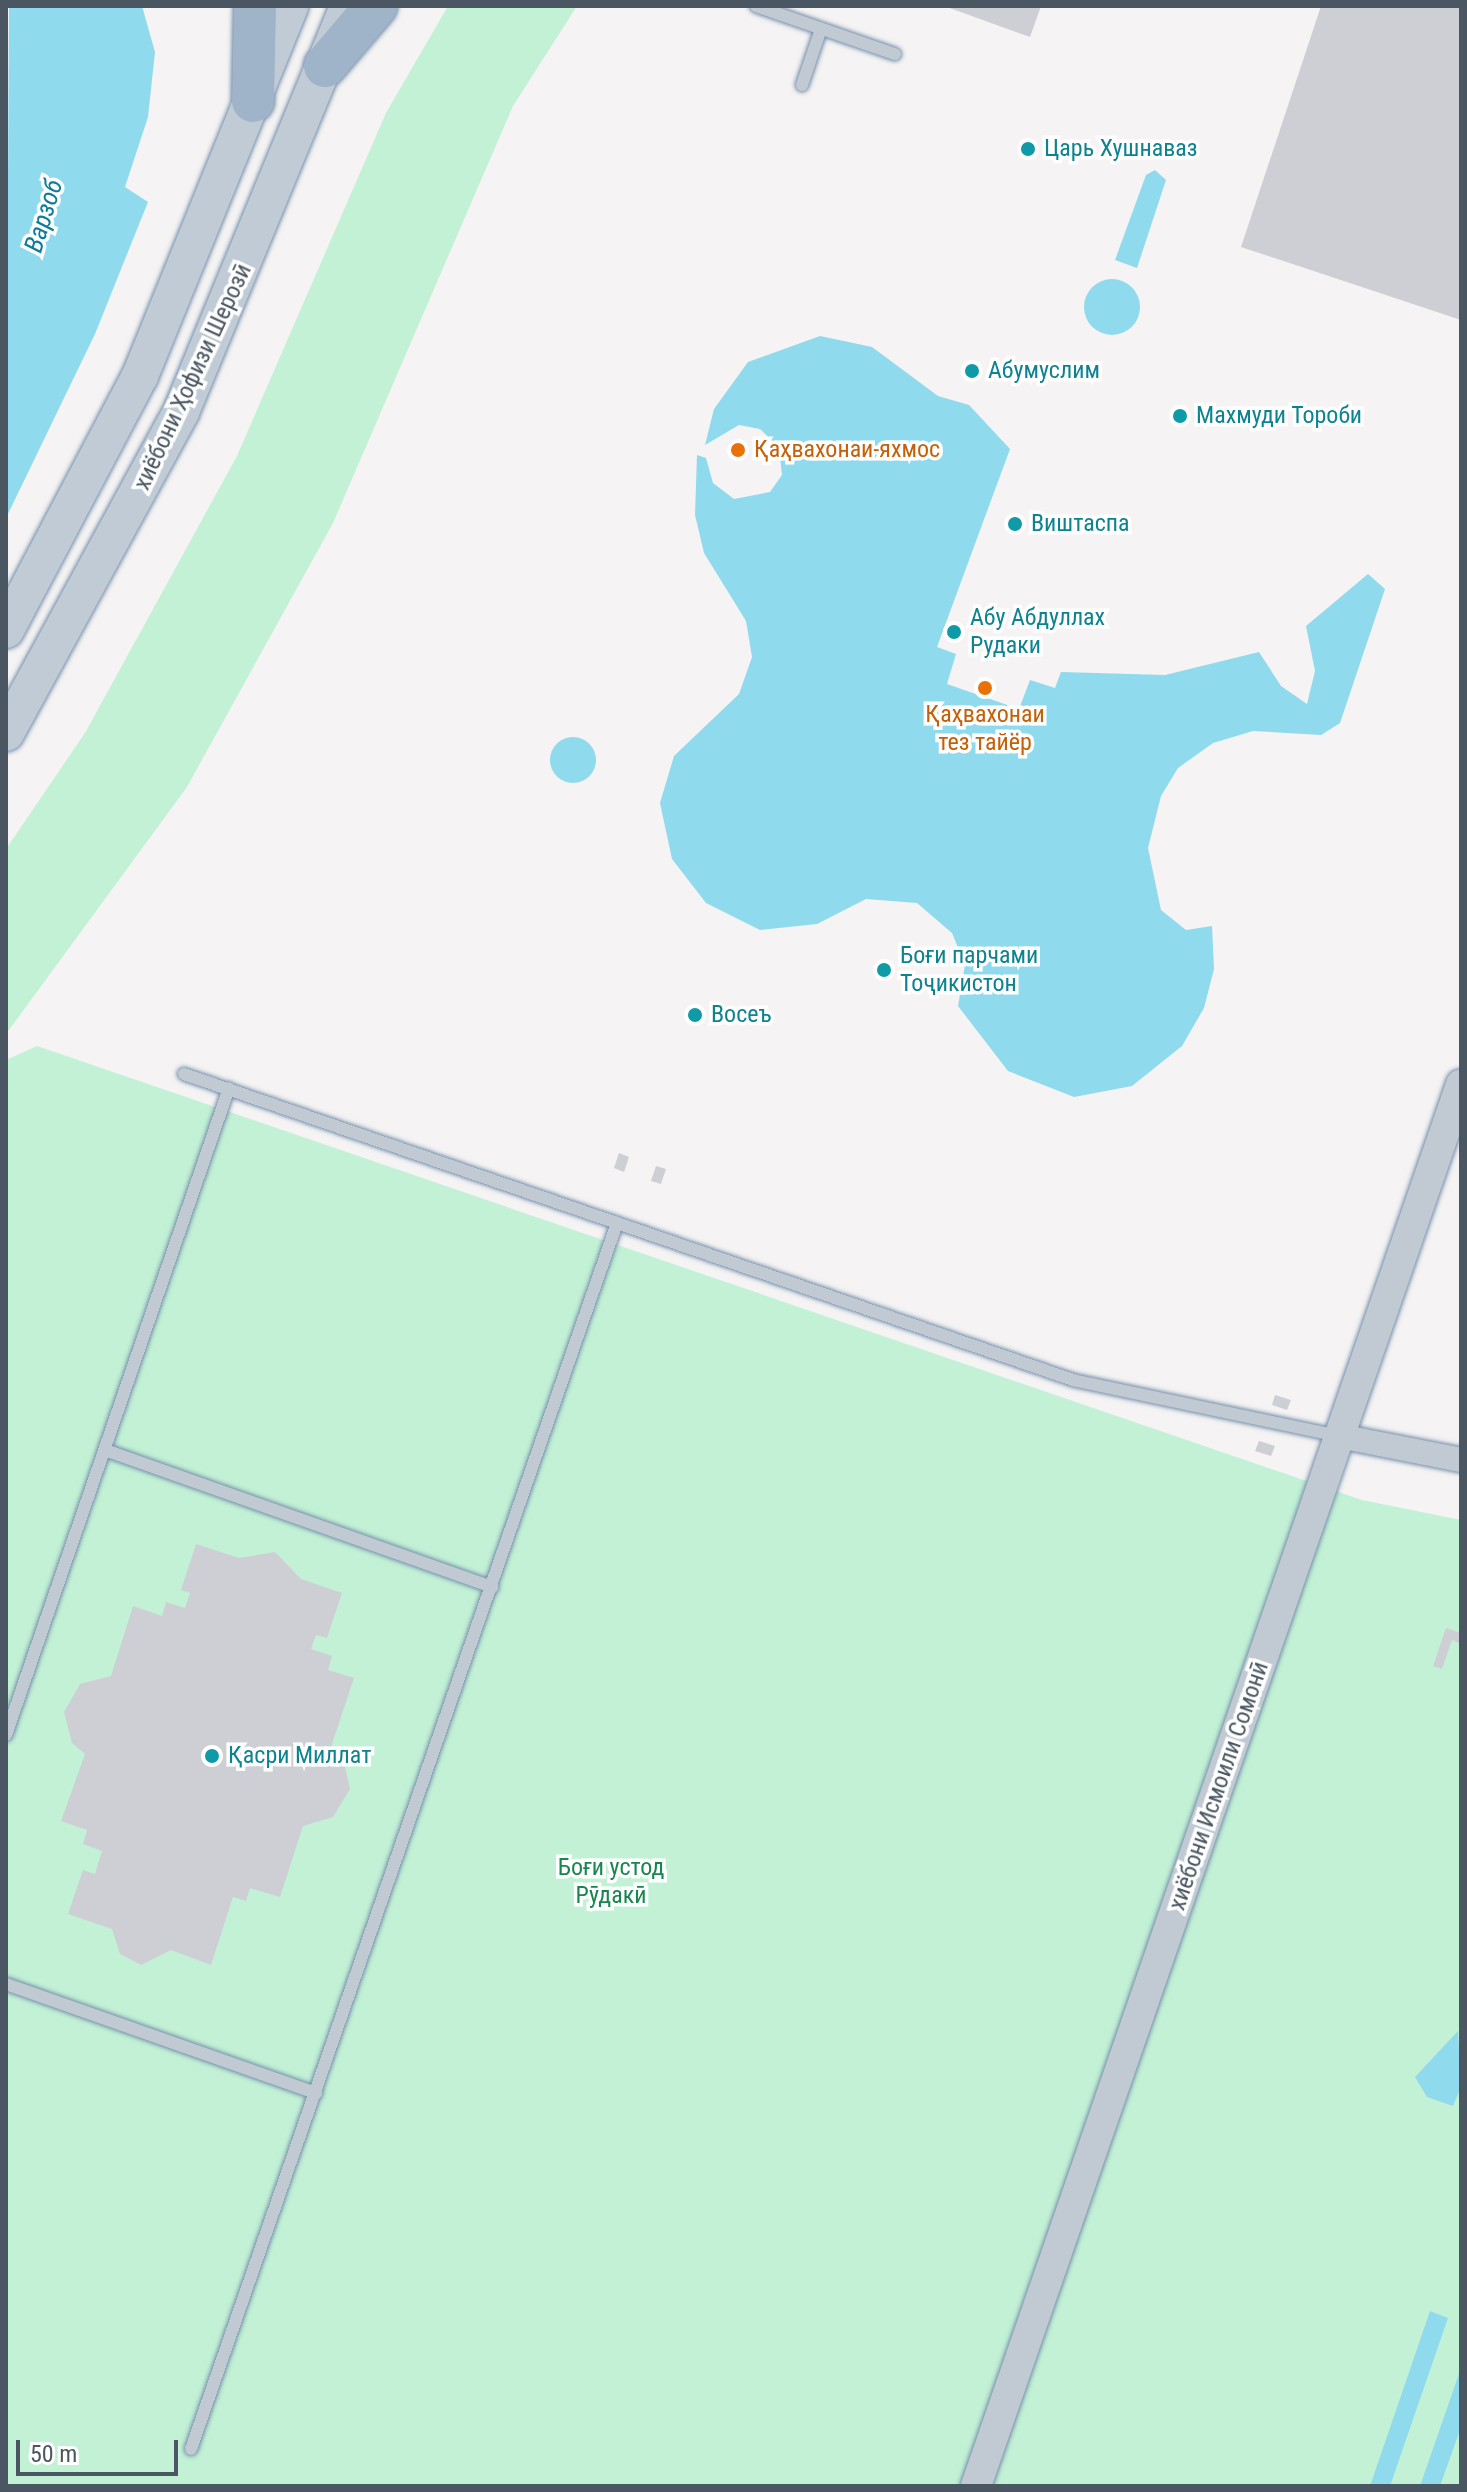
<!DOCTYPE html>
<html>
<head>
<meta charset="utf-8">
<style>
  body { margin:0 }
  #map { position:relative; width:1467px; height:2492px; overflow:hidden; background:#f5f3f3; font-family:"Roboto Condensed",sans-serif }
  div>[style] { position:absolute }
  [style*='--x'] { left:calc(var(--x)*1px); top:calc(var(--y)*1px); width:calc(var(--w)*1px); rotate:calc(var(--a)*1deg) }
  .green>* { inset:0; background:#c3f1d5 }
  .water>* { inset:0; background:#90daee }
  .round { border-radius:50% }
  .building>* { inset:0; background:#cdcfd5 }
  .roads { filter:drop-shadow(0 0 2px #7690ad) drop-shadow(0 0 2px #7690ad) }
  .service>* { height:12px; margin:-6px; padding:0 6px; transform-origin:6px; border-radius:6px; background:#c1cad2 }
  .minor>* { height:24px; margin:-12px; padding:0 12px; transform-origin:12px; border-radius:12px; background:#c1cad2 }
  .tertiary>* { height:30px; margin:-15px; padding:0 15px; transform-origin:15px; border-radius:15px; background:#c1cad2 }
  .secondary>* { height:36px; margin:-18px; padding:0 18px; transform-origin:18px; border-radius:18px; background:#c1cbd6 }
  .trunk>* { height:42px; margin:-21px; padding:0 21px; transform-origin:21px; border-radius:21px; background:#9fb4c9 }
  .dots>* { width:22px; height:22px; translate:-50% -50%; box-sizing:border-box; border:4px solid #fff; border-radius:50% }
  span { translate:-50% -50%; white-space:nowrap; text-align:center; line-height:1.15; -webkit-text-stroke:7px #fff; paint-order:stroke }
  .culture-label { font-size:24px; color:#0d838f }
  .left { translate:0 -50%; text-align:left }
  .street-label { font-size:24px; color:#4a5661 }
  .food-label { font-size:24px; color:#c56008 }
  .park-label { font-size:24px; color:#17864f }
  .water-label { font-size:26px; color:#0c7c9b; font-style:italic }
  .frame { position:absolute; inset:0; border:8px solid #4a5661; pointer-events:none }
  .scale { position:absolute; left:16px; top:2440px; width:162px; height:36px; box-sizing:border-box; border:4px solid #4a5661; border-top:0; padding-left:10px; font-size:24px; line-height:28px; white-space:nowrap; color:#4a5661; -webkit-text-stroke:6px #fff; paint-order:stroke }
</style>
</head>
<body>
<div id="map">
  <div class="green">
    <i style="clip-path:polygon(448px 6px,577px 6px,513px 106px,333px 523px,187px 787px,6px 1034px,6px 849px,85px 733px,237px 456px,386px 113px)"></i>
    <i style="clip-path:polygon(37px 1046px,1362px 1500px,1461px 1520px,1461px 2486px,6px 2486px,6px 1060px)"></i>
  </div>
  <div class="water">
    <i style="clip-path:polygon(9px 6px,142px 6px,155px 52px,148px 117px,125px 187px,148px 202px,95px 334px,6px 518px)"></i>
    <i style="clip-path:polygon(1155px 170px,1166px 180px,1137px 268px,1115px 260px,1146px 175px)"></i>
    <i class="round" style="left:1084px;top:279px;width:56px;height:56px"></i>
    <i style="clip-path:polygon(820px 336px,872px 347px,938px 396px,969px 405px,1010px 449px,937px 647px,956px 654px,947px 684px,1019px 709px,1030px 680px,1055px 688px,1061px 672px,1165px 675px,1259px 652px,1281px 686px,1307px 704px,1315px 671px,1306px 626px,1368px 574px,1385px 589px,1340px 723px,1321px 735px,1253px 731px,1213px 743px,1178px 768px,1161px 796px,1148px 848px,1161px 910px,1186px 930px,1212px 926px,1214px 969px,1204px 1008px,1182px 1046px,1132px 1086px,1074px 1097px,1008px 1071px,958px 1006px,965px 965px,952px 933px,917px 903px,866px 899px,817px 924px,760px 930px,706px 903px,672px 859px,660px 803px,674px 756px,739px 694px,752px 657px,746px 621px,704px 553px,695px 515px,697px 455px,706px 458px,713px 483px,734px 499px,770px 492px,782px 475px,779px 447px,760px 429px,739px 425px,705px 445px,714px 409px,748px 362px)"></i>
    <i class="round" style="left:550px;top:737px;width:46px;height:46px"></i>
    <i style="clip-path:polygon(1458px 2031px,1461px 2087px,1453px 2106px,1427px 2097px,1415px 2077px)"></i>
    <i style="clip-path:polygon(1430px 2311px,1448px 2318px,1390px 2486px,1370px 2486px)"></i>
    <i style="clip-path:polygon(1461px 2368px,1461px 2427px,1440px 2486px,1420px 2486px)"></i>
  </div>
  <div class="building">
    <i style="clip-path:polygon(944px 6px,1041px 6px,1030px 37px)"></i>
    <i style="clip-path:polygon(1321px 6px,1461px 6px,1461px 320px,1241px 247px)"></i>
    <i class="round" style="left:879px;top:963px;width:12px;height:12px"></i>
    <i style="clip-path:polygon(619px 1153px,629px 1157px,624px 1172px,614px 1168px)"></i>
    <i style="clip-path:polygon(656px 1166px,666px 1169px,661px 1184px,651px 1181px)"></i>
    <i style="clip-path:polygon(1275px 1395px,1291px 1400px,1287px 1410px,1272px 1405px)"></i>
    <i style="clip-path:polygon(1259px 1441px,1275px 1446px,1271px 1456px,1255px 1451px)"></i>
    <i style="clip-path:polygon(196px 1544px,239px 1558px,275px 1552px,301px 1579px,342px 1593px,327px 1638px,316px 1635px,311px 1649px,332px 1656px,328px 1670px,354px 1678px,331px 1747px,343px 1758px,350px 1789px,333px 1817px,303px 1826px,280px 1897px,250px 1888px,246px 1901px,233px 1897px,211px 1965px,171px 1950px,141px 1965px,120px 1954px,112px 1929px,68px 1914px,83px 1870px,95px 1874px,102px 1851px,83px 1844px,87px 1830px,61px 1821px,85px 1754px,72px 1743px,64px 1712px,80px 1684px,111px 1676px,133px 1606px,162px 1616px,166px 1602px,185px 1608px,190px 1593px,181px 1590px)"></i>
    <i style="clip-path:polygon(1446px 1628px,1461px 1633px,1461px 1644px,1452px 1640px,1442px 1669px,1433px 1666px)"></i>
  </div>
  <div class="roads">
    <div class="service">
      <i style="--x:756;--y:6;--w:147;--a:19.1"></i>
      <i style="--x:802;--y:85;--w:59;--a:-71.3"></i>
      <i style="--x:184;--y:1074;--w:940;--a:18.99"></i>
      <i style="--x:1073;--y:1380;--w:272;--a:11.9"></i>
      <i style="--x:105;--y:1450;--w:411;--a:19.5"></i>
      <i style="--x:6;--y:1735;--w:684;--a:-70.98"></i>
      <i style="--x:6;--y:1984;--w:329;--a:19.4"></i>
      <i style="--x:191;--y:2449;--w:1298;--a:-70.84"></i>
    </div>
    <div class="minor">
      <i style="--x:1339;--y:1436;--w:124;--a:11.1"></i>
    </div>
    <div class="tertiary">
      <i style="--x:976;--y:2486;--w:1483;--a:-70.91"></i>
    </div>
    <div class="secondary">
      <i style="--x:6;--y:630;--w:287;--a:-62.2"></i>
      <i style="--x:140;--y:376;--w:399;--a:-67.9"></i>
      <i style="--x:6;--y:733;--w:366;--a:-61.4"></i>
      <i style="--x:181;--y:412;--w:439;--a:-67.6"></i>
    </div>
    <div class="trunk">
      <i style="--x:325;--y:66;--w:79;--a:-49.6"></i>
      <i style="--x:253;--y:101;--w:95;--a:-88.8"></i>
    </div>
  </div>
  <div class="dots">
    <i style="left:1028px;top:149px;background:#0f9aa8"></i>
    <i style="left:972px;top:371px;background:#0f9aa8"></i>
    <i style="left:1180px;top:416px;background:#0f9aa8"></i>
    <i style="left:738px;top:450px;background:#e8710a"></i>
    <i style="left:1015px;top:524px;background:#0f9aa8"></i>
    <i style="left:954px;top:632px;background:#0f9aa8"></i>
    <i style="left:985px;top:688px;background:#e8710a"></i>
    <i style="left:884px;top:970px;background:#0f9aa8"></i>
    <i style="left:695px;top:1015px;background:#0f9aa8"></i>
    <i style="left:212px;top:1756px;background:#0f9aa8"></i>
  </div>
  <div class="culture-label">
    <span class="left" style="left:1044px;top:149px">Царь Хушнаваз</span>
    <span class="left" style="left:988px;top:371px">Абумуслим</span>
    <span class="left" style="left:1196px;top:416px">Махмуди Тороби</span>
    <span class="left" style="left:1031px;top:524px">Виштаспа</span>
    <span class="left" style="left:970px;top:632px">Абу Абдуллах<br>Рудаки</span>
    <span class="left" style="left:900px;top:970px">Боғи парчами<br>Тоҷикистон</span>
    <span class="left" style="left:711px;top:1015px">Восеъ</span>
    <span class="left" style="left:228px;top:1756px">Қасри Миллат</span>
  </div>
  <div class="street-label">
    <span style="left:193px;top:377px;rotate:-65deg">хиёбони Ҳофизи Шерозӣ</span>
    <span style="left:1219px;top:1786px;rotate:-71deg">хиёбони Исмоили Сомонӣ</span>
  </div>
  <div class="food-label">
    <span class="left" style="left:754px;top:450px">Қаҳвахонаи-яхмос</span>
    <span style="left:985px;top:729px">Қаҳвахонаи<br>тез тайёр</span>
  </div>
  <div class="park-label">
    <span style="left:611px;top:1882px">Боғи устод<br>Рӯдакӣ</span>
  </div>
  <div class="water-label">
    <span style="left:44px;top:216px;rotate:-73deg">Варзоб</span>
  </div>
  <div class="frame"></div>
  <div class="scale">50 m</div>
</div>
</body>
</html>
